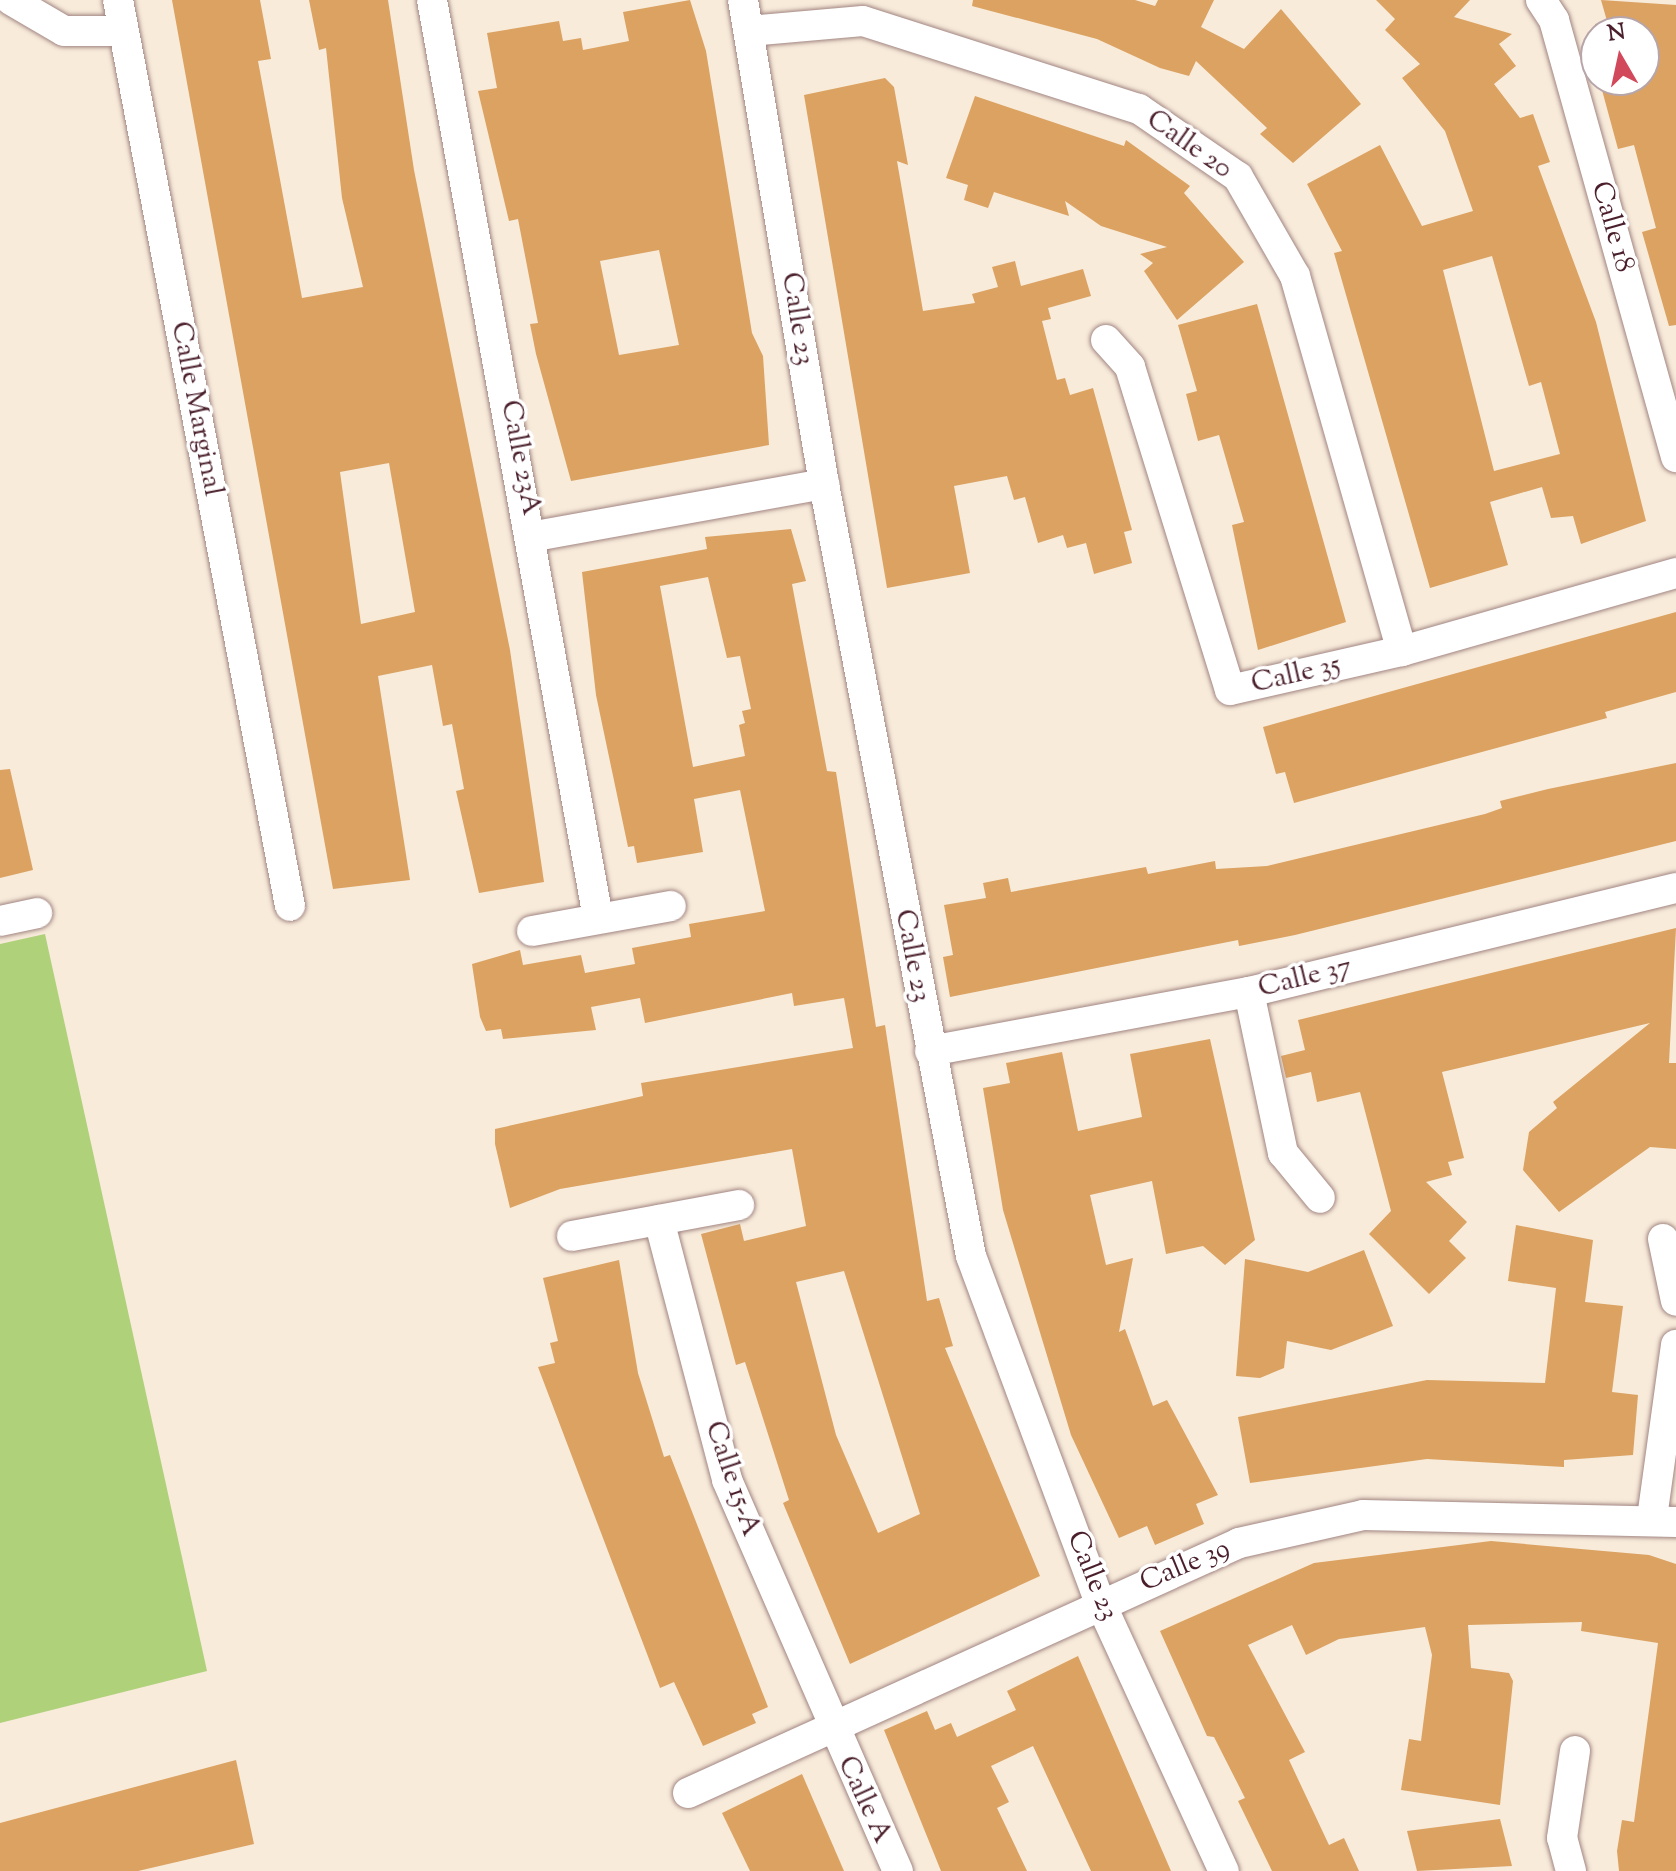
<!DOCTYPE html>
<html>
<head>
<meta charset="utf-8">
<style>
  body { margin:0 }
  #map { position:relative; width:1676px; height:1871px; overflow:hidden; background:#f8ebda; font-family:"Sorts Mill Goudy",serif }
  div>[style] { position:absolute }
  [style*='--x'] { left:calc(var(--x)*1px); top:calc(var(--y)*1px); width:calc(var(--w)*1px); rotate:calc(var(--a)*1deg) }
  .green>* { inset:0; background:#aed17a }
  .building>* { inset:0; background:#dba262 }
  .roads { filter:drop-shadow(0 0 2px #a18582) drop-shadow(0 0 2px #a18582) }
  .minor>* { height:30px; margin:-15px; padding:0 15px; transform-origin:15px; border-radius:15px; background:#fff }
  span { translate:-50% -50%; white-space:nowrap; text-align:center; line-height:1.15; -webkit-text-stroke:7px #fff; paint-order:stroke }
  .street-label { font-size:28px; color:#4a1f2b }
  .north { position:absolute; left:1580px; top:16px; width:80px; height:80px; box-sizing:border-box; background:#fff; border:2px solid #b7a5aa; border-radius:50%; rotate:351deg; font-size:22px; font-weight:700; line-height:32px; text-align:center; color:#4a1f2b }
  .north::after { content:''; display:block; margin:auto; width:28px; height:36px; background:#d1495b; clip-path:polygon(50% 0,100% 100%,50% 72%,0 100%) }
</style>
</head>
<body>
<div id="map">
  <div class="green">
    <i style="clip-path:polygon(45px 934px,207px 1671px,0 1723px,0 944px)"></i>
  </div>
  <div class="building">
    <i style="clip-path:polygon(evenodd,172px 0,260px 0,271px 59px,258px 61px,302px 298px,363px 287px,342px 198px,326px 48px,319px 50px,309px 0,388px 0,414px 170px,510px 650px,544px 882px,479px 893px,456px 791px,464px 789px,452px 724px,443px 726px,432px 665px,378px 676px,410px 880px,333px 889px,172px 0,389px 463px,415px 612px,361px 624px,340px 472px,389px 463px)"></i>
    <i style="clip-path:polygon(evenodd,690px 0,706px 51px,752px 333px,763px 356px,769px 445px,571px 481px,536px 354px,530px 324px,538px 323px,518px 219px,509px 221px,478px 91px,497px 88px,487px 33px,559px 21px,563px 41px,581px 38px,583px 50px,629px 41px,623px 12px,690px 0,659px 250px,679px 345px,619px 355px,600px 261px,659px 250px)"></i>
    <i style="clip-path:polygon(973px 0,1135px 0,1155px 6px,1158px 0,1214px 0,1201px 27px,1244px 49px,1281px 9px,1361px 104px,1293px 163px,1260px 134px,1267px 128px,1196px 61px,1189px 76px,1160px 68px,1097px 39px,972px 6px)"></i>
    <i style="clip-path:polygon(evenodd,1376px 0,1470px 0,1454px 17px,1512px 34px,1499px 44px,1516px 66px,1494px 84px,1520px 118px,1533px 114px,1550px 162px,1538px 166px,1596px 322px,1646px 521px,1581px 544px,1573px 516px,1551px 518px,1542px 487px,1490px 502px,1508px 565px,1430px 588px,1334px 253px,1342px 251px,1307px 184px,1380px 145px,1422px 226px,1473px 211px,1445px 131px,1402px 78px,1420px 64px,1385px 30px,1395px 19px,1376px 0,1492px 256px,1529px 386px,1541px 382px,1560px 454px,1494px 471px,1443px 270px,1492px 256px)"></i>
    <i style="clip-path:polygon(1601px 0,1676px 5px,1676px 325px,1669px 326px,1642px 232px,1656px 228px,1634px 145px,1618px 149px,1602px 90px,1644px 80px,1644px 32px,1596px 32px,1595px 24px,1607px 21px)"></i>
    <i style="clip-path:polygon(885px 78px,894px 87px,908px 165px,897px 161px,923px 311px,975px 303px,972px 294px,998px 287px,992px 267px,1015px 261px,1021px 286px,1083px 269px,1091px 296px,1048px 308px,1051px 319px,1042px 321px,1057px 380px,1065px 378px,1070px 395px,1093px 388px,1132px 530px,1124px 532px,1132px 563px,1094px 574px,1086px 543px,1067px 548px,1063px 535px,1038px 543px,1025px 497px,1014px 500px,1007px 476px,954px 486px,970px 573px,887px 588px,804px 95px)"></i>
    <i style="clip-path:polygon(975px 96px,1124px 146px,1126px 140px,1190px 186px,1184px 193px,1244px 262px,1177px 320px,1144px 271px,1153px 263px,1140px 254px,1167px 247px,1101px 226px,1065px 201px,1069px 216px,994px 192px,988px 208px,964px 200px,968px 185px,946px 178px)"></i>
    <i style="clip-path:polygon(1257px 304px,1346px 622px,1258px 650px,1232px 525px,1244px 522px,1219px 435px,1198px 441px,1186px 394px,1197px 391px,1178px 325px)"></i>
    <i style="clip-path:polygon(evenodd,791px 529px,806px 581px,792px 584px,827px 771px,836px 772px,876px 1027px,885px 1025px,927px 1301px,939px 1298px,953px 1346px,945px 1348px,1040px 1576px,850px 1664px,783px 1503px,789px 1500px,745px 1362px,736px 1365px,701px 1234px,740px 1224px,744px 1241px,806px 1226px,792px 1149px,560px 1189px,510px 1208px,495px 1144px,495px 1129px,643px 1096px,641px 1083px,853px 1048px,844px 998px,794px 1006px,792px 993px,645px 1023px,640px 998px,591px 1007px,596px 1030px,503px 1039px,501px 1029px,486px 1031px,480px 1017px,472px 964px,520px 950px,523px 965px,581px 955px,585px 973px,635px 964px,632px 948px,691px 937px,689px 924px,765px 911px,740px 790px,694px 799px,703px 852px,637px 863px,634px 846px,628px 847px,596px 695px,582px 572px,707px 549px,705px 537px,791px 529px,708px 577px,727px 658px,740px 656px,751px 709px,742px 711px,745px 723px,739px 725px,745px 756px,693px 767px,660px 586px,708px 577px,791px 529px,844px 1271px,920px 1514px,878px 1533px,836px 1435px,796px 1282px,844px 1271px)"></i>
    <i style="clip-path:polygon(1676px 612px,1676px 692px,1605px 712px,1607px 718px,1294px 803px,1285px 772px,1276px 774px,1263px 727px)"></i>
    <i style="clip-path:polygon(1676px 763px,1676px 841px,1295px 935px,1239px 946px,1238px 940px,950px 997px,943px 957px,953px 955px,944px 905px,986px 898px,983px 883px,1008px 878px,1011px 892px,1146px 867px,1148px 874px,1215px 861px,1216px 869px,1267px 866px,1485px 814px,1502px 808px,1500px 801px,1548px 789px)"></i>
    <i style="clip-path:polygon(10px 769px,33px 870px,0 878px,0 770px)"></i>
    <i style="clip-path:polygon(1676px 928px,1669px 1063px,1676px 1063px,1676px 1149px,1650px 1147px,1559px 1212px,1523px 1170px,1529px 1132px,1557px 1108px,1553px 1102px,1650px 1023px,1442px 1072px,1464px 1158px,1448px 1162px,1452px 1175px,1426px 1182px,1467px 1222px,1449px 1241px,1466px 1258px,1429px 1294px,1369px 1234px,1391px 1211px,1360px 1092px,1317px 1102px,1311px 1072px,1286px 1078px,1281px 1056px,1305px 1050px,1298px 1020px)"></i>
    <i style="clip-path:polygon(1210px 1039px,1255px 1240px,1225px 1265px,1203px 1246px,1166px 1254px,1152px 1181px,1090px 1195px,1106px 1265px,1133px 1258px,1119px 1332px,1125px 1329px,1153px 1406px,1167px 1400px,1218px 1495px,1196px 1504px,1204px 1524px,1155px 1545px,1147px 1526px,1119px 1538px,1071px 1435px,1003px 1210px,983px 1088px,1010px 1083px,1006px 1063px,1062px 1052px,1078px 1131px,1142px 1117px,1130px 1054px)"></i>
    <i style="clip-path:polygon(1516px 1225px,1593px 1240px,1585px 1302px,1623px 1306px,1612px 1392px,1638px 1395px,1633px 1455px,1564px 1460px,1564px 1467px,1427px 1459px,1250px 1483px,1238px 1417px,1427px 1380px,1545px 1383px,1556px 1288px,1508px 1281px)"></i>
    <i style="clip-path:polygon(1364px 1250px,1393px 1326px,1331px 1350px,1287px 1341px,1284px 1368px,1260px 1378px,1236px 1376px,1245px 1259px,1308px 1272px)"></i>
    <i style="clip-path:polygon(619px 1260px,638px 1373px,664px 1457px,670px 1455px,768px 1707px,752px 1714px,756px 1723px,703px 1746px,674px 1682px,660px 1688px,538px 1367px,555px 1363px,550px 1343px,558px 1341px,543px 1278px)"></i>
    <i style="clip-path:polygon(1491px 1541px,1649px 1555px,1676px 1564px,1676px 1871px,1619px 1871px,1617px 1851px,1622px 1820px,1634px 1822px,1658px 1643px,1581px 1631px,1582px 1622px,1468px 1625px,1471px 1668px,1509px 1673px,1513px 1681px,1500px 1805px,1401px 1790px,1409px 1739px,1421px 1741px,1432px 1655px,1425px 1627px,1339px 1639px,1306px 1655px,1292px 1625px,1248px 1645px,1305px 1752px,1289px 1760px,1329px 1845px,1344px 1838px,1359px 1871px,1272px 1871px,1238px 1801px,1245px 1798px,1214px 1737px,1207px 1736px,1160px 1631px,1314px 1563px)"></i>
    <i style="clip-path:polygon(1078px 1656px,1171px 1871px,1091px 1871px,1033px 1746px,991px 1766px,1009px 1802px,997px 1808px,1027px 1871px,941px 1871px,884px 1730px,927px 1711px,935px 1730px,951px 1723px,957px 1737px,1016px 1710px,1007px 1691px)"></i>
    <i style="clip-path:polygon(236px 1760px,254px 1844px,138px 1871px,0 1871px,0 1823px)"></i>
    <i style="clip-path:polygon(802px 1774px,844px 1871px,750px 1871px,722px 1813px)"></i>
    <i style="clip-path:polygon(1500px 1819px,1512px 1866px,1417px 1871px,1407px 1831px)"></i>
  </div>
  <div class="roads">
    <div class="minor">
      <i style="--x:11;--y:0;--w:61;--a:30.3"></i>
      <i style="--x:64;--y:31;--w:59;--a:0"></i>
      <i style="--x:118;--y:0;--w:922;--a:79.25"></i>
      <i style="--x:432;--y:0;--w:933;--a:79.75"></i>
      <i style="--x:743;--y:0;--w:491;--a:80.5"></i>
      <i style="--x:824;--y:484;--w:786;--a:79.22"></i>
      <i style="--x:971;--y:1256;--w:369;--a:69.6"></i>
      <i style="--x:1100;--y:1602;--w:296;--a:65.3"></i>
      <i style="--x:1541;--y:0;--w:24;--a:57"></i>
      <i style="--x:1554;--y:20;--w:454;--a:74.4"></i>
      <i style="--x:749;--y:31;--w:114;--a:-5"></i>
      <i style="--x:863;--y:21;--w:290;--a:17.7"></i>
      <i style="--x:1139;--y:109;--w:120;--a:34.5"></i>
      <i style="--x:1238;--y:177;--w:114;--a:60.1"></i>
      <i style="--x:1295;--y:276;--w:390;--a:74.1"></i>
      <i style="--x:1106;--y:340;--w:36;--a:48"></i>
      <i style="--x:1130;--y:367;--w:338;--a:72.8"></i>
      <i style="--x:1230;--y:690;--w:176;--a:-12.8"></i>
      <i style="--x:1402;--y:651;--w:285;--a:-15.9"></i>
      <i style="--x:535;--y:536;--w:294;--a:-10.2"></i>
      <i style="--x:0;--y:921;--w:38;--a:-12"></i>
      <i style="--x:532;--y:931;--w:141;--a:-10.2"></i>
      <i style="--x:1249;--y:992;--w:165;--a:78.1"></i>
      <i style="--x:1283;--y:1153;--w:58;--a:50.6"></i>
      <i style="--x:930;--y:1051;--w:324;--a:-10.5"></i>
      <i style="--x:1249;--y:992;--w:439;--a:-13.7"></i>
      <i style="--x:659;--y:1220;--w:269;--a:75.3"></i>
      <i style="--x:727;--y:1480;--w:427;--a:66.4"></i>
      <i style="--x:572;--y:1236;--w:170;--a:-10.5"></i>
      <i style="--x:1663;--y:1239;--w:63;--a:78.2"></i>
      <i style="--x:1652;--y:1518;--w:175;--a:-82.1"></i>
      <i style="--x:688;--y:1793;--w:605;--a:-24.4"></i>
      <i style="--x:1239;--y:1543;--w:127;--a:-12.7"></i>
      <i style="--x:1363;--y:1515;--w:313;--a:1.3"></i>
      <i style="--x:1571;--y:1871;--w:34;--a:-105"></i>
      <i style="--x:1562;--y:1838;--w:88;--a:-81.5"></i>
    </div>
  </div>
  <div class="street-label">
    <span style="left:1189px;top:145px;rotate:35deg">Calle 20</span>
    <span style="left:1612px;top:227px;rotate:74deg">Calle 18</span>
    <span style="left:797px;top:319px;rotate:81deg">Calle 23</span>
    <span style="left:196px;top:409px;rotate:79deg">Calle Marginal</span>
    <span style="left:520px;top:458px;rotate:79deg">Calle 23A</span>
    <span style="left:1296px;top:675px;rotate:-13deg">Calle 35</span>
    <span style="left:912px;top:956px;rotate:79deg">Calle 23</span>
    <span style="left:1305px;top:978px;rotate:-14deg">Calle 37</span>
    <span style="left:732px;top:1479px;rotate:71deg">Calle 15-A</span>
    <span style="left:1185px;top:1566px;rotate:-23deg">Calle 39</span>
    <span style="left:1092px;top:1576px;rotate:68deg">Calle 23</span>
    <span style="left:864px;top:1800px;rotate:65deg">Calle A</span>
  </div>
  <div class="north">N</div>
</div>
</body>
</html>
